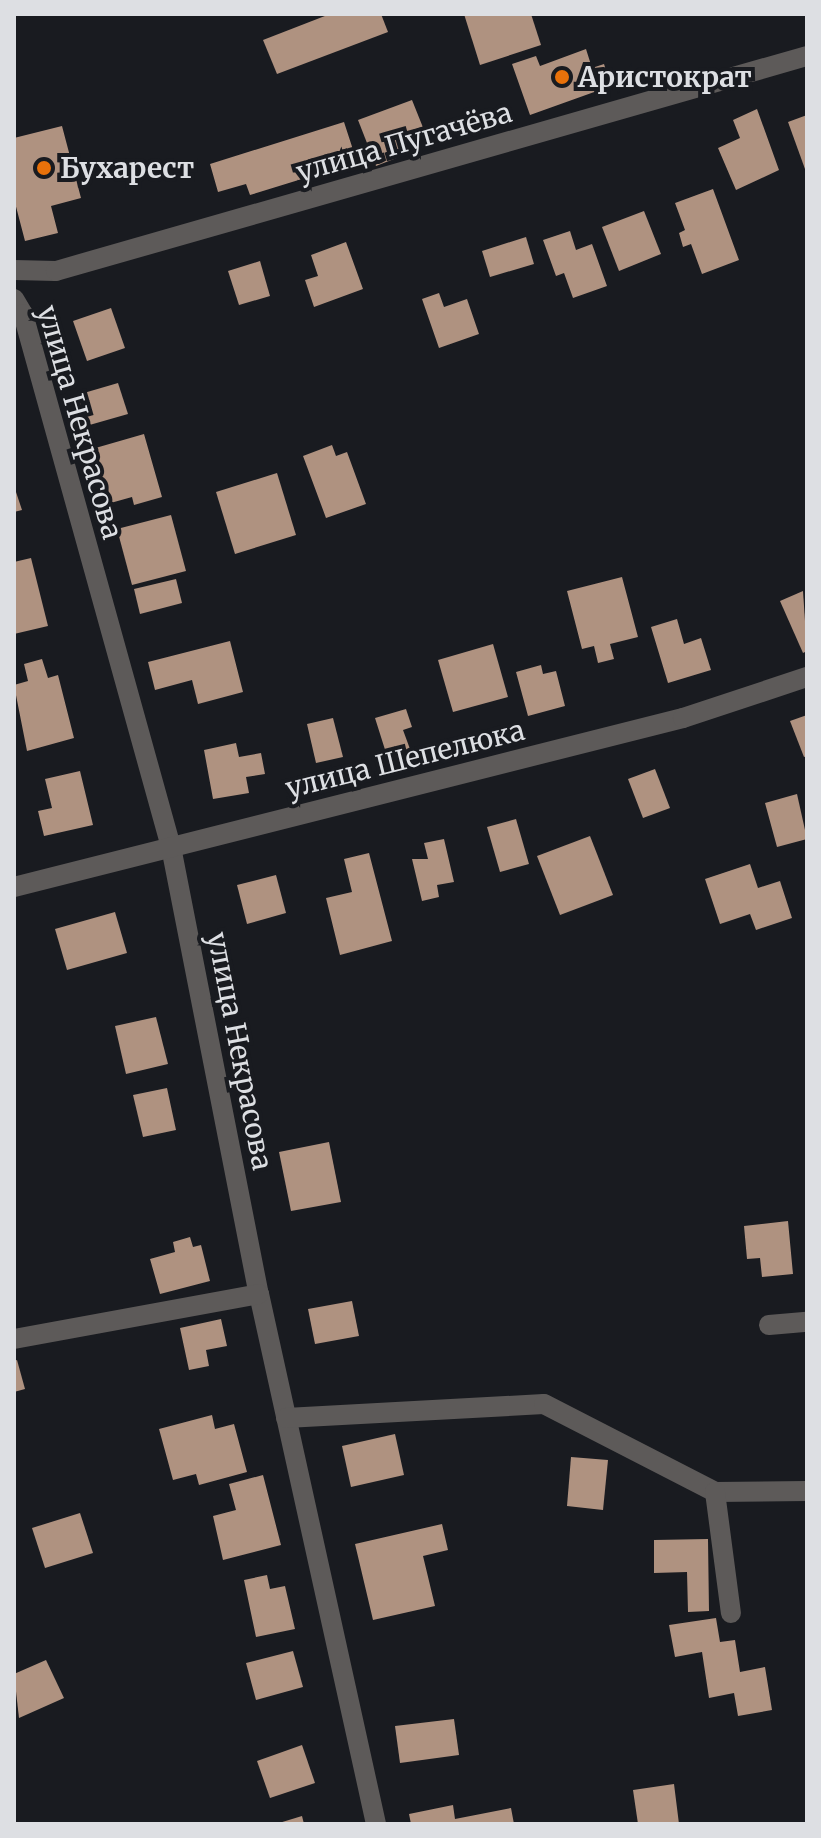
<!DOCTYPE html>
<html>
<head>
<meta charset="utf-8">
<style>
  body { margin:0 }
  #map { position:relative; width:821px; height:1838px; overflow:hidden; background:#191b20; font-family:Merriweather,serif }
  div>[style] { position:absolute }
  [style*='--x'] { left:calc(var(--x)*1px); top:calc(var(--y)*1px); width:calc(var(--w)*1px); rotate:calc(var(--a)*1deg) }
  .building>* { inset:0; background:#af9280 }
  .minor>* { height:20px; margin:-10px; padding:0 10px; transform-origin:10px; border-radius:10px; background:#5d5a59 }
  .dots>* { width:22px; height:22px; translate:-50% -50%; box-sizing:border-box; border:4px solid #191b20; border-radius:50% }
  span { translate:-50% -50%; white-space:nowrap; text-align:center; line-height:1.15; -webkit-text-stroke:8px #191b20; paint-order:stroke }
  .poi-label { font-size:28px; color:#dddfe3; font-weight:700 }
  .left { translate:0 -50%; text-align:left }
  .street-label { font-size:28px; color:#dddfe3 }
  .frame { position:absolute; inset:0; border:16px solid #dddfe3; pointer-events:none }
</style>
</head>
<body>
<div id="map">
  <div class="building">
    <i style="clip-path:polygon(330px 14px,381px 14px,388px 32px,277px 74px,263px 40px)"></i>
    <i style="clip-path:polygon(464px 14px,531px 14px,541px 45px,480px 65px)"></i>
    <i style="clip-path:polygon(586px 49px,592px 68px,604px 64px,611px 86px,530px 115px,512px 64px,536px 56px,540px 66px)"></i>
    <i style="clip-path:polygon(412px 100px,430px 145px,376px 166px,358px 120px)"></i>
    <i style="clip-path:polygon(757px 109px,779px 170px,736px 190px,718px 148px,740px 138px,733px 120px)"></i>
    <i style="clip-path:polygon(807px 115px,807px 168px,805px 169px,788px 122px)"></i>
    <i style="clip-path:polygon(344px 122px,357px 162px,250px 195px,246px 184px,218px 192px,210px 164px)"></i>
    <i style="clip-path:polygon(62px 126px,81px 198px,51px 206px,58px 233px,25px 241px,14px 199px,14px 138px)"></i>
    <i style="clip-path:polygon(713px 189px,739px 260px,702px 274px,691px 244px,683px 247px,679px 233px,685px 230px,675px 203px)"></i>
    <i style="clip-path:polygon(644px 211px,661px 254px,619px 271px,602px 227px)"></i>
    <i style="clip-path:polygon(570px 231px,576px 250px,592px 244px,607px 286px,573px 298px,564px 273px,556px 276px,543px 240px)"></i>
    <i style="clip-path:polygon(526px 237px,534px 264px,490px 277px,482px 251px)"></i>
    <i style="clip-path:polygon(346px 242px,363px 289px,314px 307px,305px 280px,318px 276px,311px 255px)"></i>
    <i style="clip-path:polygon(260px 261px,270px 296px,239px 305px,228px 271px)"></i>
    <i style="clip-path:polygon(439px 293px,444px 307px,467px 299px,479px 334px,439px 348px,422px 299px)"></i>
    <i style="clip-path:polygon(111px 308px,125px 348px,87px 361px,73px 321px)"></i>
    <i style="clip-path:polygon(118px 383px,128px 414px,86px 426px,77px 395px)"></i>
    <i style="clip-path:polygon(144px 434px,162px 497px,134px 505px,132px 497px,107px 504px,92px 449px)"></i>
    <i style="clip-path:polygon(332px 445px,336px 456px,347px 452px,366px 504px,326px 518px,303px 456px)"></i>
    <i style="clip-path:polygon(277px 473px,296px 535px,235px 554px,216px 492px)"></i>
    <i style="clip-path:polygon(14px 486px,22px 510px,14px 512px)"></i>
    <i style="clip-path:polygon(171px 515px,186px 571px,132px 585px,117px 529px)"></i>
    <i style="clip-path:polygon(31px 558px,48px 626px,14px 634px,14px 562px)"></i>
    <i style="clip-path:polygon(622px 577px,638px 637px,610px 644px,614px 659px,598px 663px,594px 646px,582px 649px,567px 591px)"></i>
    <i style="clip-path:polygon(176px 579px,182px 603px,140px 614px,134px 589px)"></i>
    <i style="clip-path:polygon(803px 591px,807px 651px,803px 653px,780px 601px)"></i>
    <i style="clip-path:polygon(677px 619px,684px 644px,701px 638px,711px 670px,668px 683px,651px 627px)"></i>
    <i style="clip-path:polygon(230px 641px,243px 692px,198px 704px,192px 680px,155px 690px,148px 662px)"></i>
    <i style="clip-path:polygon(493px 644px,508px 697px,453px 712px,438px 660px)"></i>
    <i style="clip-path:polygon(42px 659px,48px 678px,58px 675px,74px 738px,27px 751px,14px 685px,28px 681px,24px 664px)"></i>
    <i style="clip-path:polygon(541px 665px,543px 674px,556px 671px,565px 706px,528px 716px,516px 672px)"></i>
    <i style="clip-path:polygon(406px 709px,412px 727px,403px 730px,410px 749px,387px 756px,375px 718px)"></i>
    <i style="clip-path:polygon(807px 715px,807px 756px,804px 757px,790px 721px)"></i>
    <i style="clip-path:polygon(333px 718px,343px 757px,316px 763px,307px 724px)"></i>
    <i style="clip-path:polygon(236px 743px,239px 757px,261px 753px,265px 774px,246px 777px,249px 793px,213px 799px,204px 750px)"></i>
    <i style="clip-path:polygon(655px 769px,670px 808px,643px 818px,628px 779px)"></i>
    <i style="clip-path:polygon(80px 771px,93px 825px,44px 836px,38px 811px,52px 808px,45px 779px)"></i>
    <i style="clip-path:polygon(797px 794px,807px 839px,777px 847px,765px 803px)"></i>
    <i style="clip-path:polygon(516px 819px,529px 864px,500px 872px,487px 827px)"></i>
    <i style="clip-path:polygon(590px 836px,613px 895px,560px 915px,537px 856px)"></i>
    <i style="clip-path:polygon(444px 839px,454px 882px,437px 885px,439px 897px,422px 901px,412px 859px,428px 859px,424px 843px)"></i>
    <i style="clip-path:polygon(369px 853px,392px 941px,340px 955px,326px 898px,352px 892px,344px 859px)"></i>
    <i style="clip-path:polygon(750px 864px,758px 888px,780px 881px,792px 918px,756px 930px,750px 914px,720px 924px,705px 879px)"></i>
    <i style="clip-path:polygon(276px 875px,286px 913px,247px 924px,237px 885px)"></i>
    <i style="clip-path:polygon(115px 912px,127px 953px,67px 970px,55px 929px)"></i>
    <i style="clip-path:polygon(156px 1017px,168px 1064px,126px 1074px,115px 1026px)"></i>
    <i style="clip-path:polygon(167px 1088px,176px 1130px,143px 1137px,133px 1095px)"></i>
    <i style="clip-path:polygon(329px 1142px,341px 1202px,291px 1211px,279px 1152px)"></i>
    <i style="clip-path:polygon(788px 1221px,793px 1274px,762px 1277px,760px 1258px,747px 1259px,744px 1226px)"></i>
    <i style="clip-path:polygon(190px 1237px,193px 1247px,201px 1245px,210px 1281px,160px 1294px,150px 1259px,175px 1252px,173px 1242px)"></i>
    <i style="clip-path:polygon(352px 1301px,359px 1336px,315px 1344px,308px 1309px)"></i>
    <i style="clip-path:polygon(221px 1319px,227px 1346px,206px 1350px,209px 1366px,189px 1370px,180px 1328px)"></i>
    <i style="clip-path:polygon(17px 1360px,25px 1389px,14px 1392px,14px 1361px)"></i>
    <i style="clip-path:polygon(212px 1415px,215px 1429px,234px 1424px,247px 1472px,199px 1485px,196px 1474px,173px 1480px,159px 1429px)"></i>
    <i style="clip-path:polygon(395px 1434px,404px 1475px,351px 1487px,342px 1446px)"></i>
    <i style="clip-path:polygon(571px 1457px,608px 1460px,603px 1510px,567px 1506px)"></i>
    <i style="clip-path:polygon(263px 1475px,281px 1545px,223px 1560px,213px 1516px,236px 1510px,229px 1484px)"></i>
    <i style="clip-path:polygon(80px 1513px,93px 1553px,45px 1568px,32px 1528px)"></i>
    <i style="clip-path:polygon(442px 1524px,448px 1550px,423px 1556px,435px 1606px,373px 1620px,355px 1544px)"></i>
    <i style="clip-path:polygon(708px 1539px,709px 1611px,688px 1612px,687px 1572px,654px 1573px,654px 1540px)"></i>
    <i style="clip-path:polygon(267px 1575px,270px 1589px,285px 1586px,295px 1629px,256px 1637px,244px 1580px)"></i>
    <i style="clip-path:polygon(716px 1618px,720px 1642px,735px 1640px,740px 1672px,765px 1667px,772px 1710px,738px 1716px,734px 1693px,709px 1698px,702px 1652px,675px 1657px,669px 1625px)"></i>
    <i style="clip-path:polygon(293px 1651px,303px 1687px,256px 1700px,246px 1663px)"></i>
    <i style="clip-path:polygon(46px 1660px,64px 1698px,19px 1718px,14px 1674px)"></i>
    <i style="clip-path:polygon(454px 1719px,459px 1755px,400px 1763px,395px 1726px)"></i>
    <i style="clip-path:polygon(302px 1745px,315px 1783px,270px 1798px,257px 1761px)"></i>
    <i style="clip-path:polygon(674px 1784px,679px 1824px,638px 1824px,633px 1790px)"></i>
    <i style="clip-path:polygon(453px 1805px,455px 1819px,511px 1808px,514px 1824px,411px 1824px,409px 1814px)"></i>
    <i style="clip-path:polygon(302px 1816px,304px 1824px,279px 1824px,279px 1823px)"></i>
  </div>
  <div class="minor">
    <i style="--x:14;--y:270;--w:42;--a:1.4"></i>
    <i style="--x:56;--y:271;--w:781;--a:-15.98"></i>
    <i style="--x:14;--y:299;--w:17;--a:59"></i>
    <i style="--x:23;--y:314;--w:553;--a:74.48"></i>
    <i style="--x:171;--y:847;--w:456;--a:78.9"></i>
    <i style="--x:259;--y:1294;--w:543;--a:77.55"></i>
    <i style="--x:14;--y:887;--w:690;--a:-14.18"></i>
    <i style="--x:683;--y:718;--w:131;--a:-18.3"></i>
    <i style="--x:769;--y:1325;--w:38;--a:-5"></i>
    <i style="--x:14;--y:1339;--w:249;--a:-10.4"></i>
    <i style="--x:286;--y:1418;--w:258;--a:-3.1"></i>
    <i style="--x:544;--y:1404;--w:192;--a:27.2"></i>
    <i style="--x:715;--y:1492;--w:92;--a:-0.6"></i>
    <i style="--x:715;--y:1492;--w:122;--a:82.5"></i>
  </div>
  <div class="dots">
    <i style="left:562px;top:77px;background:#e8710a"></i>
    <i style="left:44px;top:168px;background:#e8710a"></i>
  </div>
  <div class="poi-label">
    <span class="left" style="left:578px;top:77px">Аристократ</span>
    <span class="left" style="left:60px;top:168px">Бухарест</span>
  </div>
  <div class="street-label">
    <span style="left:404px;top:142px;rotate:-16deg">улица Пугачёва</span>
    <span style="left:80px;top:422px;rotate:74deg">улица Некрасова</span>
    <span style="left:405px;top:759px;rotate:-14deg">улица Шепелюка</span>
    <span style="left:240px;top:1051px;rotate:79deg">улица Некрасова</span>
  </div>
  <div class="frame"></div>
</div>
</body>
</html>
